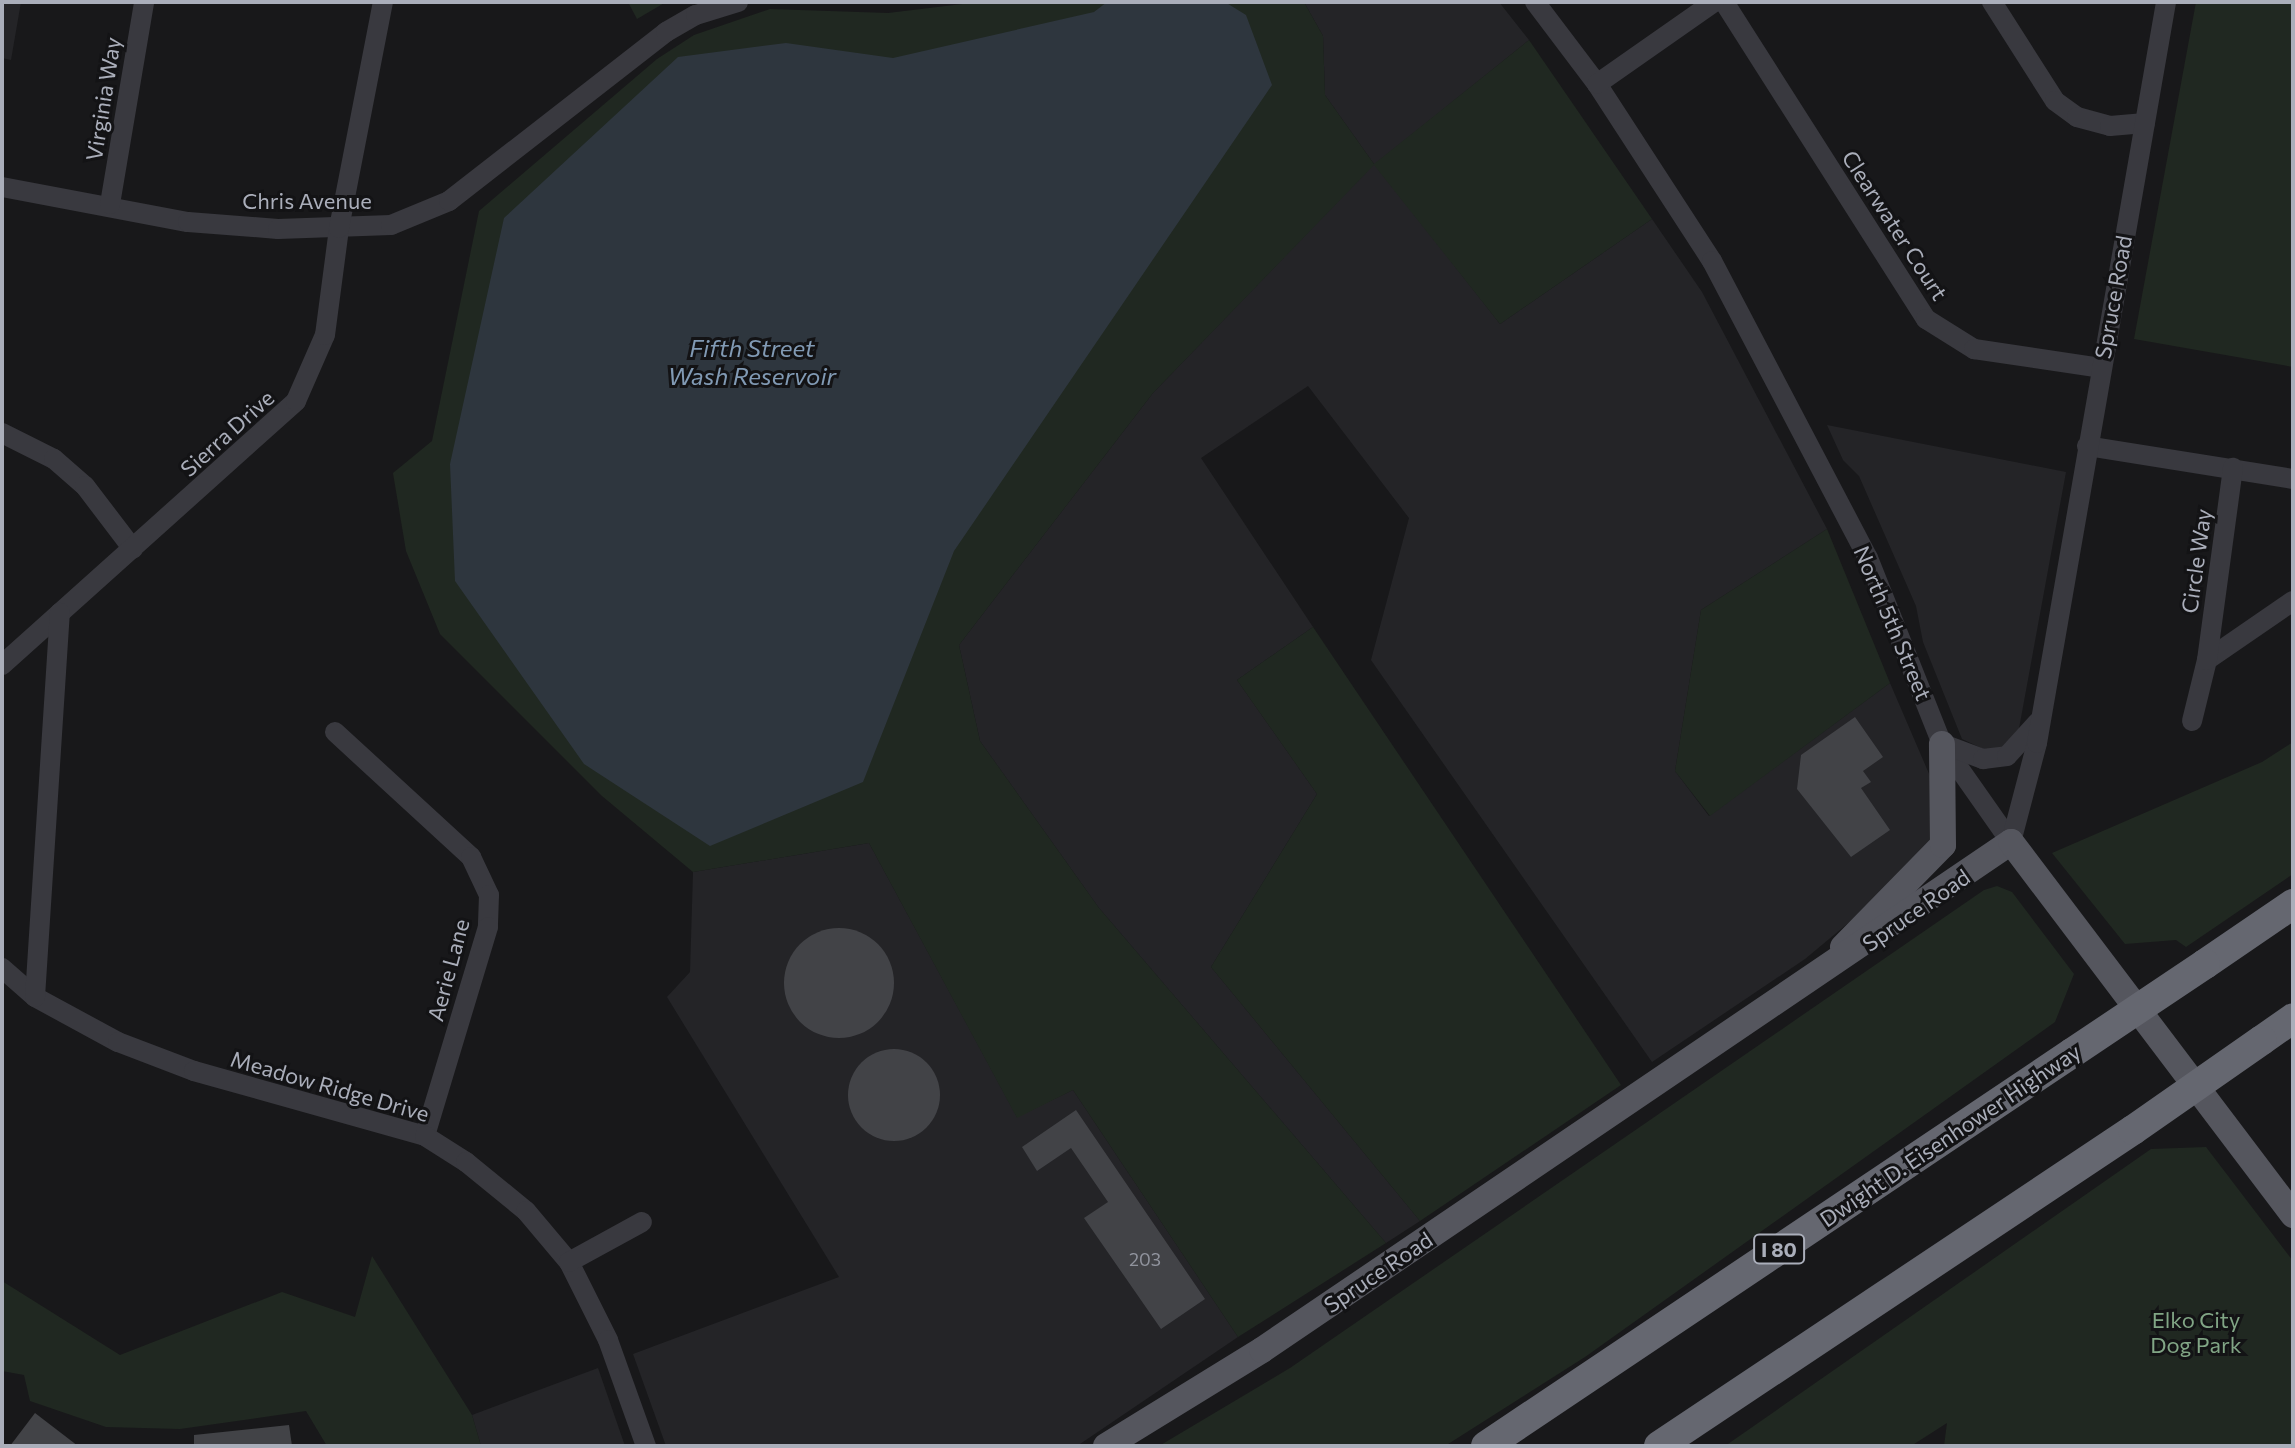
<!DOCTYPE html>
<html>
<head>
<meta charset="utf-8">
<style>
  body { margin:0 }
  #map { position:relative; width:2295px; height:1448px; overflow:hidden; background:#18181a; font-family:Commissioner,sans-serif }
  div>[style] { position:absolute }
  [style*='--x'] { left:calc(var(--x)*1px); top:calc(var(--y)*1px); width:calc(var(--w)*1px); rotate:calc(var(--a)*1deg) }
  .built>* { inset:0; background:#242427 }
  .green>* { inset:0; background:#202821 }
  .water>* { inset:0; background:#2e363e }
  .building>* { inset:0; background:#424347 }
  .round { border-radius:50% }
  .minor>* { height:20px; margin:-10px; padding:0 10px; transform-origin:10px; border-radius:10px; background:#39393f }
  .major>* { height:26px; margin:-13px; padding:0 13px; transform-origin:13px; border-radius:13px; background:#55565e }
  .highway>* { height:30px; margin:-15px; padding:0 15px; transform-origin:15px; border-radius:15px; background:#656770 }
  .highway-bridge>* { height:30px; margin:-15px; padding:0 15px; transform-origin:15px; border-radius:15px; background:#656770 }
  span { translate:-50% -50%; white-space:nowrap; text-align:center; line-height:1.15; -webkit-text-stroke:6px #131315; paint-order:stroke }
  .number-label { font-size:18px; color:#90939d }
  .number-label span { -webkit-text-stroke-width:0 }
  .shield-label span { padding:2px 6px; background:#131315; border:2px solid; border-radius:6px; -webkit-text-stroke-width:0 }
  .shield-label { font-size:20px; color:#aaaeba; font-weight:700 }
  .street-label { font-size:22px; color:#aaaeba }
  .park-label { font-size:22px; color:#81a585 }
  .water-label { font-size:24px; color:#819ab4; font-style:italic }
  .frame { position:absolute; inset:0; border:4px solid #aaaeba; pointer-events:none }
</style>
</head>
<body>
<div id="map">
  <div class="built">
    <i style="clip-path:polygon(2px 2px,21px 2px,11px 60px,2px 58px)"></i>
    <i style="clip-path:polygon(1304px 2px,1499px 2px,1529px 40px,1375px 164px,1500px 324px,1652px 219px,1702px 292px,1827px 529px,1701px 610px,1675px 771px,1709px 816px,1890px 683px,1933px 783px,1934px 834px,1913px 869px,1805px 959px,1652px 1062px,1371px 660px,1409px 518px,1308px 386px,1201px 458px,1313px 627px,1237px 680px,1317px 794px,1211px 967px,1420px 1221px,1386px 1243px,1099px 908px,980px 741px,959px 645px,1153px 393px,1374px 164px,1325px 95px,1323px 36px)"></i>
    <i style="clip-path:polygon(1827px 425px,2066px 472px,2018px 734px,2012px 744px,1992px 753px,1962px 739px,1923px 642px,1916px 606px,1859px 476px,1843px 460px)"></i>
    <i style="clip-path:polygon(869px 843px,1017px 1117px,1073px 1090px,1238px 1337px,1077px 1446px,666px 1446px,633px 1354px,839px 1277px,667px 997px,690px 972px,693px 872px)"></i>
    <i style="clip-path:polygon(598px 1368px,625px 1446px,481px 1446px,472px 1415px)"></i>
  </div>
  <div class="green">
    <i style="clip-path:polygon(628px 2px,666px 2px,637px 19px)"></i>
    <i style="clip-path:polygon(979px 2px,1304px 2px,1323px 36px,1325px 95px,1374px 164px,1529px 40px,1652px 219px,1500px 324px,1374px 165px,1153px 393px,959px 645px,980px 741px,1099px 908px,1386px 1243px,1238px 1337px,1073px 1090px,1017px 1118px,869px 843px,693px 872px,602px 796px,440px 634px,406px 551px,393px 473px,432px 441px,479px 211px,657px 59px,694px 35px,770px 9px,888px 13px)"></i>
    <i style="clip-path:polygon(2196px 2px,2293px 2px,2293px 367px,2134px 339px)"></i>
    <i style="clip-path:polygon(1827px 529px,1890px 683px,1710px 816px,1675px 771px,1701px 610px)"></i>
    <i style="clip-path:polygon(1313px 627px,1621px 1085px,1420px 1221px,1211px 967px,1317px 794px,1237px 680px)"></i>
    <i style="clip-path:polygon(2293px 742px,2293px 874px,2186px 947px,2176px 940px,2125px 944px,2052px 853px,2262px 762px)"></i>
    <i style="clip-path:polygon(1997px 886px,2012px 892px,2074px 974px,2055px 1022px,1585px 1357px,1445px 1446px,1159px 1446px,1290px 1368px,1984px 890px)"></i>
    <i style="clip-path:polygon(2206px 1147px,2293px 1261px,2293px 1446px,1944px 1446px,1947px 1423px,1911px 1446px,1725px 1446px,2151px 1149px)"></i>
    <i style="clip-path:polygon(372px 1256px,472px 1415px,481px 1446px,327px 1446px,306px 1411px,180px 1429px,106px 1427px,30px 1401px,24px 1375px,2px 1371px,2px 1281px,120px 1355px,282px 1292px,355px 1317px)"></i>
  </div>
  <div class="water">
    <i style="clip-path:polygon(1107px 2px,1225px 2px,1246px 15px,1272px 85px,954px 551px,863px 782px,710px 846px,584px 764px,455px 581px,450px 464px,504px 218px,678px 57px,786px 43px,893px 58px,1094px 12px)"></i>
  </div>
  <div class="building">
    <i style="clip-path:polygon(1855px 717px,1883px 757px,1863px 771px,1871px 782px,1861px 788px,1890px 830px,1851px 857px,1797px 789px,1801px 755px)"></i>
    <i class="round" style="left:784px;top:928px;width:110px;height:110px"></i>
    <i class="round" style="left:848px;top:1049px;width:92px;height:92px"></i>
    <i style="clip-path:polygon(1076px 1110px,1205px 1299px,1161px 1329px,1084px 1218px,1108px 1202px,1071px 1148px,1037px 1171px,1022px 1147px)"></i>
    <i style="clip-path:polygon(35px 1413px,78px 1446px,10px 1446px)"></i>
    <i style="clip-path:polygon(289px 1425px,292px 1446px,194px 1446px,194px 1435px)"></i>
  </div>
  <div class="minor">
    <i style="--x:1535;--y:2;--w:103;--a:52.9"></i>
    <i style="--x:1597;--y:84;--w:211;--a:57"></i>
    <i style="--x:1712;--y:261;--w:335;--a:62.3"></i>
    <i style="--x:1868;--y:558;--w:200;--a:68.3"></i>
    <i style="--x:1942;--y:744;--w:120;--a:54.9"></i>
    <i style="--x:1724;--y:2;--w:376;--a:57.5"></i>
    <i style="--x:1926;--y:319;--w:57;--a:32"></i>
    <i style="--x:1974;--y:349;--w:128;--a:8.5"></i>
    <i style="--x:1992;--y:2;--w:117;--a:57.5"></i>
    <i style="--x:2055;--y:101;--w:27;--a:36"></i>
    <i style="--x:2077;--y:117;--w:34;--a:15"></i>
    <i style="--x:2110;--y:126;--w:35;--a:-5"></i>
    <i style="--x:1597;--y:84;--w:143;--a:-35"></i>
    <i style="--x:2;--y:187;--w:189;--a:10.7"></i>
    <i style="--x:188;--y:222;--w:90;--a:4.4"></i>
    <i style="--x:278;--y:229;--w:113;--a:-2"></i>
    <i style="--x:391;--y:225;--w:63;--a:-22.5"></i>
    <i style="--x:449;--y:201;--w:275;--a:-37.9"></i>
    <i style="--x:666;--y:32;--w:34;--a:-30"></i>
    <i style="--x:696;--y:15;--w:44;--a:-17.2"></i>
    <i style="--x:110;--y:204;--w:205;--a:-80.4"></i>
    <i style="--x:2;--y:433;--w:58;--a:26.6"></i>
    <i style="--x:54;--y:459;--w:41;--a:41.1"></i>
    <i style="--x:85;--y:486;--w:79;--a:52.7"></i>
    <i style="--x:2087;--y:446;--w:209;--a:9.1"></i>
    <i style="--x:2207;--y:660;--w:104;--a:-34.5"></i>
    <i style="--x:2;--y:665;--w:395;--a:-41.9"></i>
    <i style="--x:296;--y:401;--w:72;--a:-66.3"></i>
    <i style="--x:325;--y:335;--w:108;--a:-82.5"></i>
    <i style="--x:339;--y:228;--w:230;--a:-79"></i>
    <i style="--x:2192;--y:721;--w:63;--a:-76.2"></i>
    <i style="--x:2207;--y:660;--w:194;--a:-82.3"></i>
    <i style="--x:335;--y:732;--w:185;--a:42.6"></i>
    <i style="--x:471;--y:857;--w:42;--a:64.7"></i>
    <i style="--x:489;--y:895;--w:32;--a:92"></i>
    <i style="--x:488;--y:927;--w:218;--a:106.8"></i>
    <i style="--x:1943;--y:744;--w:43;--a:20.6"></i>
    <i style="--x:1983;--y:759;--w:24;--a:-7"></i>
    <i style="--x:2007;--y:756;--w:45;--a:-47.7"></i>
    <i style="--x:2011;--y:842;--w:102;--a:-75.3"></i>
    <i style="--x:2037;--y:743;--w:752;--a:-80.12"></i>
    <i style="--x:2;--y:968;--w:44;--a:41.3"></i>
    <i style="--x:35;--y:997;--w:94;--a:28.5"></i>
    <i style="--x:118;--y:1042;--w:81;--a:20.9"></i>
    <i style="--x:194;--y:1071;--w:240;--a:15.7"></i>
    <i style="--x:425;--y:1136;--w:49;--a:32.4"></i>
    <i style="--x:466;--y:1162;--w:77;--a:39.2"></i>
    <i style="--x:526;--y:1211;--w:67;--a:49.9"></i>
    <i style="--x:569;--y:1262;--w:87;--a:63.4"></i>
    <i style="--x:608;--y:1340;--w:113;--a:70.3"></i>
    <i style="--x:35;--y:997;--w:385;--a:-86.3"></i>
    <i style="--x:569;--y:1262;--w:83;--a:-28.7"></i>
  </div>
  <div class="major">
    <i style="--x:1843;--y:947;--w:143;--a:-45.6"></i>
    <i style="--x:1943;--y:845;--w:101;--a:-90.6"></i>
    <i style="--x:1106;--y:1446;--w:183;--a:-31.6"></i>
    <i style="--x:1262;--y:1350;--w:905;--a:-34.15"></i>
    <i style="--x:2011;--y:842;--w:468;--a:52.9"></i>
  </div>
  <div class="highway">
    <i style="--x:2205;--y:964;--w:107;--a:-34.3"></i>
    <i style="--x:2262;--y:1040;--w:38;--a:-35"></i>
    <i style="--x:1486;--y:1446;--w:706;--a:-33.85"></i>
    <i style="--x:1659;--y:1446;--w:570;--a:-33.69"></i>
  </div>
  <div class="highway-bridge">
    <i style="--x:2072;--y:1053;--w:160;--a:-33.8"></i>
    <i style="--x:2133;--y:1130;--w:157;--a:-34.9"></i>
  </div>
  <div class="number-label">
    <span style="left:1145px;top:1259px">203</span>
  </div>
  <div class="shield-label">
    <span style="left:1779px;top:1249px">I 80</span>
  </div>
  <div class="street-label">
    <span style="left:103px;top:99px;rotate:-81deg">Virginia Way</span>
    <span style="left:307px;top:201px">Chris Avenue</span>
    <span style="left:1895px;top:225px;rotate:57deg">Clearwater Court</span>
    <span style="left:2113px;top:297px;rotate:-80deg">Spruce Road</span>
    <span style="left:227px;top:433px;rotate:-42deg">Sierra Drive</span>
    <span style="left:2196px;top:561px;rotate:-82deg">Circle Way</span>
    <span style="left:1893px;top:623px;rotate:67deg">North 5th Street</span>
    <span style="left:1916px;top:910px;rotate:-35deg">Spruce Road</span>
    <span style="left:448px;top:970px;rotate:-75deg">Aerie Lane</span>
    <span style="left:330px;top:1086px;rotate:16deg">Meadow Ridge Drive</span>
    <span style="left:1950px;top:1135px;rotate:-34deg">Dwight D. Eisenhower Highway</span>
    <span style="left:1378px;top:1272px;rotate:-34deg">Spruce Road</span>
  </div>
  <div class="park-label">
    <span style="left:2196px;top:1332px">Elko City<br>Dog Park</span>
  </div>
  <div class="water-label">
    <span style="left:752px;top:362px">Fifth Street<br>Wash Reservoir</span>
  </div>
  <div class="frame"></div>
</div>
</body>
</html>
